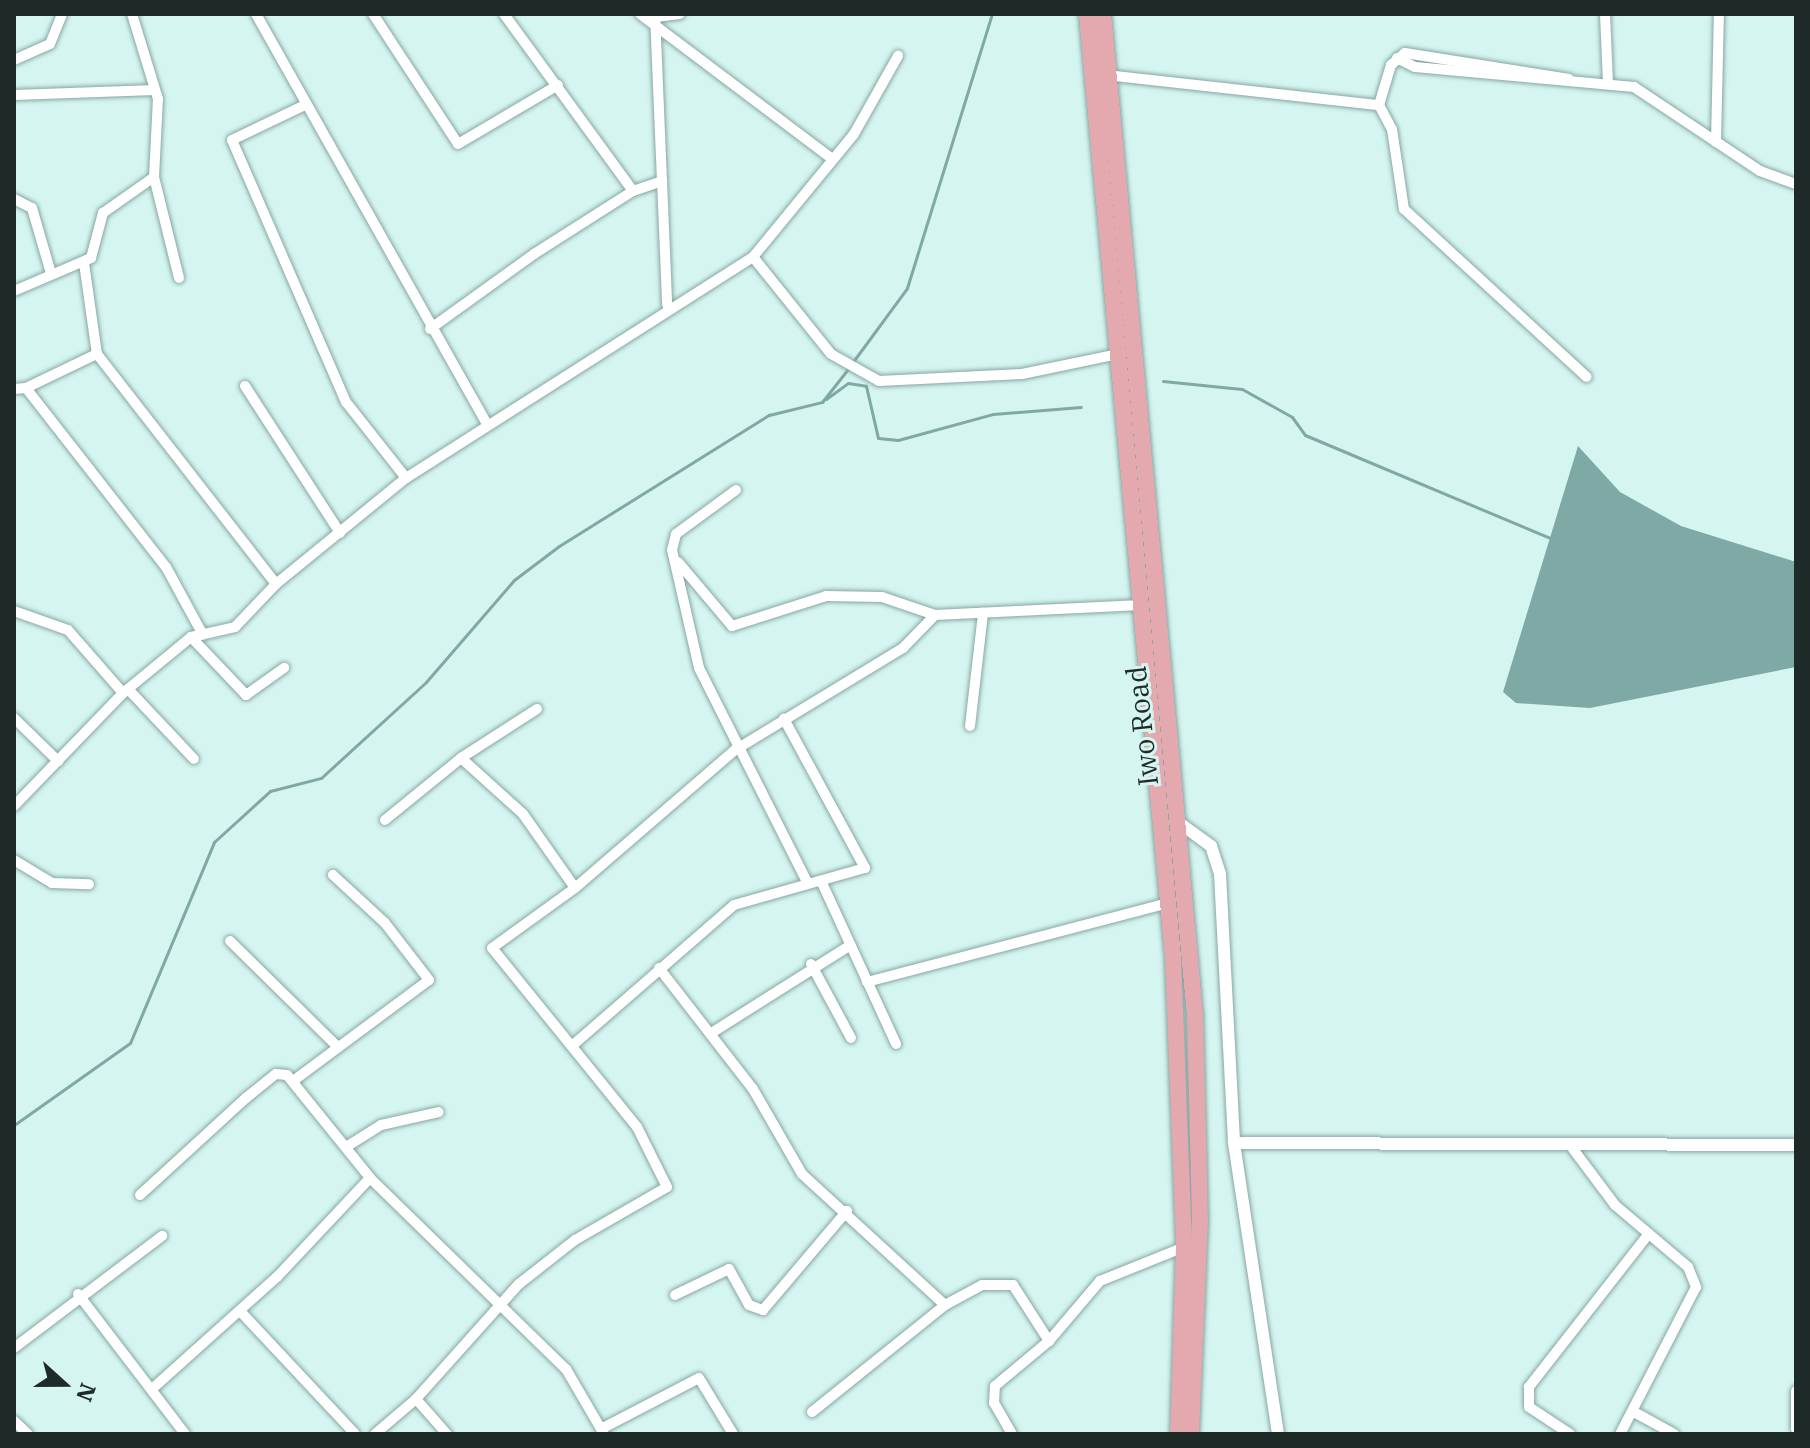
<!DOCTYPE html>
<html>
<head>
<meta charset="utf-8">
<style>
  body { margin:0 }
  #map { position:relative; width:1810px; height:1448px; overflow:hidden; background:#d5f5f1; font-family:"IBM Plex Serif",serif }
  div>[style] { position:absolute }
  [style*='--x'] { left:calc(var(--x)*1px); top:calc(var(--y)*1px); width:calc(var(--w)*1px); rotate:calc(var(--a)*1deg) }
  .water>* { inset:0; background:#7fa9a4 }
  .stream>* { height:3px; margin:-1.5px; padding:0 1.5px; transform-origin:1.5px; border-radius:1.5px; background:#7fa9a4 }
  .roads { filter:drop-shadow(0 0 2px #88a7a3) drop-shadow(0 0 2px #88a7a3) }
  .minor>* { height:10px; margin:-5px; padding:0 5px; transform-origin:5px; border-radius:5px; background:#fff }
  .tertiary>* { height:12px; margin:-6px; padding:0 6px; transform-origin:6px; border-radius:6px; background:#fff }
  .primary>* { height:16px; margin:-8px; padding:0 8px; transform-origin:8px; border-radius:8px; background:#e4a9af }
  span { translate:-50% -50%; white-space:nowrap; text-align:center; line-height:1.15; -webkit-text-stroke:6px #d5f5f1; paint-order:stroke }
  .street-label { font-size:28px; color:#1e2a28 }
  .frame { position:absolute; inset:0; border:16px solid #1e2a28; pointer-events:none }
  .north { position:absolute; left:24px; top:1344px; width:80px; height:80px; -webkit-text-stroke:6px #d5f5f1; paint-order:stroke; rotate:111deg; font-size:22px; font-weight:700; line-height:32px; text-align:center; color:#1e2a28 }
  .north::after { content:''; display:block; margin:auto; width:28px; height:36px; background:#1e2a28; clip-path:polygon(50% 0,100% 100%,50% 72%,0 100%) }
</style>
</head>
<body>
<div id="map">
  <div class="water">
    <i style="clip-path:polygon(1578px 446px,1620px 492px,1681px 526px,1796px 562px,1796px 667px,1590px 708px,1516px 703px,1503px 692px)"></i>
  </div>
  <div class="stream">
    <i style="--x:852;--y:363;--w:93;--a:-53.7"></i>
    <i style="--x:907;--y:288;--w:287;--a:-72.8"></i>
    <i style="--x:1163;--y:381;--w:79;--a:5.8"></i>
    <i style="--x:1242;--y:389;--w:57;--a:29.2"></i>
    <i style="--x:1292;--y:417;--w:22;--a:54"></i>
    <i style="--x:1305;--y:435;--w:269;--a:22.8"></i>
    <i style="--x:826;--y:399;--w:27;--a:-36"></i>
    <i style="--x:848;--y:383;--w:18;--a:9"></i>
    <i style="--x:866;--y:386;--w:53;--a:77"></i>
    <i style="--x:878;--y:438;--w:20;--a:6"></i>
    <i style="--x:898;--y:440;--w:98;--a:-15.3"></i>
    <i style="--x:993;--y:414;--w:88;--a:-4.5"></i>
    <i style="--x:14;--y:1125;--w:142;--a:-35.3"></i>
    <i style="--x:130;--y:1043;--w:218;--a:-67.3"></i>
    <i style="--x:214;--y:842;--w:76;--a:-42.3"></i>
    <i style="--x:270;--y:791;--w:53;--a:-14.3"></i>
    <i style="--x:321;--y:778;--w:142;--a:-42.4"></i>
    <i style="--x:426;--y:682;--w:135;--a:-49.2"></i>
    <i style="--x:514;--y:580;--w:56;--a:-37.1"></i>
    <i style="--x:559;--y:546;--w:248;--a:-32"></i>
    <i style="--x:769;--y:415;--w:55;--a:-13.8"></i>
    <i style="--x:822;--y:402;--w:42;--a:-51.8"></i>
  </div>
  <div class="roads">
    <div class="minor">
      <i style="--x:256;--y:14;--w:471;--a:60.6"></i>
      <i style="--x:373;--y:14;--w:155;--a:56.8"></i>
      <i style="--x:458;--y:144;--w:116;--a:-30.5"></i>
      <i style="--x:504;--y:14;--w:219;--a:53.9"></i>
      <i style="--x:640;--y:14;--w:238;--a:37"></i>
      <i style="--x:655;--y:14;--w:291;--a:87.6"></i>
      <i style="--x:1605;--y:14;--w:69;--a:87.5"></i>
      <i style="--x:655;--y:17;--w:25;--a:-7"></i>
      <i style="--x:1397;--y:58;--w:20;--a:27"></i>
      <i style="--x:1415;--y:67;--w:220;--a:5.2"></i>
      <i style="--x:1634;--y:87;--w:151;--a:33.7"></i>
      <i style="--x:1760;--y:171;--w:38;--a:20"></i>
      <i style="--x:14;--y:60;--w:39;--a:-24"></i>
      <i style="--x:50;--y:44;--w:32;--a:-68"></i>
      <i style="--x:1106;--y:75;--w:275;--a:6.3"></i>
      <i style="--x:1379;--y:105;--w:27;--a:62"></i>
      <i style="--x:1392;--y:129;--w:81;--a:81.5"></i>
      <i style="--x:1404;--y:209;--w:248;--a:42.6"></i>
      <i style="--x:14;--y:95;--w:141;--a:-2"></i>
      <i style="--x:305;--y:105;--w:81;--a:154.4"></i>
      <i style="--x:232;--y:140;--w:286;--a:66.5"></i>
      <i style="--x:346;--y:402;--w:97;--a:51.7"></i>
      <i style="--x:1379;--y:105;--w:42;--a:-73.3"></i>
      <i style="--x:1391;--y:65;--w:18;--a:-41"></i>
      <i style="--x:1405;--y:53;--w:166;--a:9"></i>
      <i style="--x:1716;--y:142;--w:128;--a:-88.7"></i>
      <i style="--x:154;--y:177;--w:104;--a:76.1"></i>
      <i style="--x:14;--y:199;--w:20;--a:27"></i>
      <i style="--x:32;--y:208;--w:65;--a:73.8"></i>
      <i style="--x:753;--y:257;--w:124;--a:51.2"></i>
      <i style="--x:831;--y:354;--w:55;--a:29.4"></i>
      <i style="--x:879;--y:381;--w:143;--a:-2.8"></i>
      <i style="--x:1022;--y:374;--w:94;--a:-11.7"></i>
      <i style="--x:84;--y:263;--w:92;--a:81.9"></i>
      <i style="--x:14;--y:291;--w:84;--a:-23.2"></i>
      <i style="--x:91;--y:258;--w:47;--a:-75.1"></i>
      <i style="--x:103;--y:213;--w:62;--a:-35.2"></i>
      <i style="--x:154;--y:177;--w:78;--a:-87.1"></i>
      <i style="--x:158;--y:99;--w:89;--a:-107"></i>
      <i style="--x:430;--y:329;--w:128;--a:-35.8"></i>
      <i style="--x:534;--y:254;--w:117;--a:-32.5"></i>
      <i style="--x:633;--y:191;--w:31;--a:-19"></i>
      <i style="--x:245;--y:386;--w:175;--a:57.1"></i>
      <i style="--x:26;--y:388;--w:79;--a:-25.6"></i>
      <i style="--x:97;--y:354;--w:291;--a:52.1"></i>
      <i style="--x:14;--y:389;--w:12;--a:-5"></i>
      <i style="--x:26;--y:388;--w:227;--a:52"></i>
      <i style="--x:166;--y:567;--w:77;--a:61.4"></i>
      <i style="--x:736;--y:490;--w:74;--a:143.7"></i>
      <i style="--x:676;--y:534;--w:16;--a:104"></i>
      <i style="--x:672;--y:550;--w:121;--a:77.1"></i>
      <i style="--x:699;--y:668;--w:240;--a:63.2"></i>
      <i style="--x:678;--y:562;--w:84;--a:49.8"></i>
      <i style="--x:732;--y:626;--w:99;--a:-17.7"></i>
      <i style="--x:826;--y:596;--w:56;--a:1"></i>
      <i style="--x:882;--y:597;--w:56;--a:18.8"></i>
      <i style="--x:935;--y:615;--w:206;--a:-2.8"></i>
      <i style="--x:14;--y:611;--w:57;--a:19.4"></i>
      <i style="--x:68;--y:630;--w:84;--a:48.9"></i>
      <i style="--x:191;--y:637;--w:80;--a:46.5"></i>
      <i style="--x:246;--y:695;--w:47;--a:-35.4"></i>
      <i style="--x:128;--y:689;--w:96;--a:46.7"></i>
      <i style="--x:537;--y:709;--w:90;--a:147.2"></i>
      <i style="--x:461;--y:758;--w:84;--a:42.1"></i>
      <i style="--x:523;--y:814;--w:90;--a:54.9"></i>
      <i style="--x:14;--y:718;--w:62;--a:44.3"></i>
      <i style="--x:970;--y:726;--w:114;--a:-83.4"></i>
      <i style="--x:14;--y:806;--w:157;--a:-46"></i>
      <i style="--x:123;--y:693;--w:88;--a:-39.5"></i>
      <i style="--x:191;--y:637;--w:45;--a:-12.8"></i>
      <i style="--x:235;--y:627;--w:59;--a:-46.4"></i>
      <i style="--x:276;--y:584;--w:168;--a:-39.2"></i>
      <i style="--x:406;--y:478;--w:411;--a:-32.5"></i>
      <i style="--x:753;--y:257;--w:159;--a:-50.6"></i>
      <i style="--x:854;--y:134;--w:90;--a:-60.6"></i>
      <i style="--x:385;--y:820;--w:98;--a:-39.2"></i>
      <i style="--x:14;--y:860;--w:44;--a:31.2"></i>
      <i style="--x:52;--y:883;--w:37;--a:2"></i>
      <i style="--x:823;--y:885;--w:175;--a:65.3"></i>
      <i style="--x:230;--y:941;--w:148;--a:44.5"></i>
      <i style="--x:811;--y:964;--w:84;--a:61.6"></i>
      <i style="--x:659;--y:968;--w:153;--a:52.2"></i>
      <i style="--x:753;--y:1089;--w:98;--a:60"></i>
      <i style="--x:802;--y:1174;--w:194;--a:42.5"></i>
      <i style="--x:867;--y:982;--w:311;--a:-14.7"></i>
      <i style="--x:713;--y:1032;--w:161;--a:-32.3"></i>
      <i style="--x:573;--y:1045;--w:213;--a:-41"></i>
      <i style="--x:734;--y:905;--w:136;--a:-15.8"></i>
      <i style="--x:865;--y:868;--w:170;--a:-118.5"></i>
      <i style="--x:293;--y:1081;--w:169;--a:-36.6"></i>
      <i style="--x:429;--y:980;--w:72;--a:-127.7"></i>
      <i style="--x:385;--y:923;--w:71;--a:-137.3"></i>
      <i style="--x:346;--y:1147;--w:41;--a:-32.2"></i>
      <i style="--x:381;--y:1125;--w:59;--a:-12.6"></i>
      <i style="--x:1573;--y:1149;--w:70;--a:53.1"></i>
      <i style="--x:1615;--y:1205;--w:96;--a:40.3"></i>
      <i style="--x:1688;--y:1267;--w:22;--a:68"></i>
      <i style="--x:1696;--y:1287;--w:165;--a:117.3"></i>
      <i style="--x:140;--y:1195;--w:144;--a:-42.5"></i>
      <i style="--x:246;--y:1098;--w:38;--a:-39"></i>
      <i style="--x:276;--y:1074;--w:11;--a:5"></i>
      <i style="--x:287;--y:1075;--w:132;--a:51.1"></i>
      <i style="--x:370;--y:1178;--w:274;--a:44.3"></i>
      <i style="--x:566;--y:1369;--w:75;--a:59.7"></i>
      <i style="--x:78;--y:1294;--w:176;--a:52.6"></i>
      <i style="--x:675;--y:1295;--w:60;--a:-25.7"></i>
      <i style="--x:729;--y:1269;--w:41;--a:60.9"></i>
      <i style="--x:749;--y:1305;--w:15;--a:20"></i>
      <i style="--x:763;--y:1310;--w:130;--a:-49.7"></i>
      <i style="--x:240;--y:1311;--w:168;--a:46.9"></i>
      <i style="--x:14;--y:1348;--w:186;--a:-37.1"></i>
      <i style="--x:152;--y:1389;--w:168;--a:-41.9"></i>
      <i style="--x:277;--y:1277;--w:136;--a:-46.8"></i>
      <i style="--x:1796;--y:1391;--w:38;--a:90"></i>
      <i style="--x:416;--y:1399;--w:47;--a:48.5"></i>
      <i style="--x:812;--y:1412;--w:171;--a:-38.8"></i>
      <i style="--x:945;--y:1305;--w:42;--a:-28.4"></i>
      <i style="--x:982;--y:1285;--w:31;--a:0"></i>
      <i style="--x:1013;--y:1285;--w:67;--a:57.3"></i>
      <i style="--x:1634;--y:1412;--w:46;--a:28.8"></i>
      <i style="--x:14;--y:1421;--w:19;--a:43"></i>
      <i style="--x:601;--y:1429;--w:110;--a:-27.5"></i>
      <i style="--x:699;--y:1378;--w:66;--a:58.7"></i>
      <i style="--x:375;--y:1434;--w:54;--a:-40.5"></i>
      <i style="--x:416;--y:1399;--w:154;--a:-48.2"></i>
      <i style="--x:519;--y:1284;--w:71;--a:-38.2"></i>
      <i style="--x:575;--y:1240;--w:106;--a:-29.9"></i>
      <i style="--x:667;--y:1187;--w:67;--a:-116.6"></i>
      <i style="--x:637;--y:1127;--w:230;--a:-129"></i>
      <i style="--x:492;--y:948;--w:102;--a:-35.9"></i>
      <i style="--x:575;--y:888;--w:211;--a:-40.8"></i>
      <i style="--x:735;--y:750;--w:197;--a:-31.3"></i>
      <i style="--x:903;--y:648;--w:46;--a:-45.9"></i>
      <i style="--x:1012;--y:1434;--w:36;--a:-120"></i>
      <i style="--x:994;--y:1403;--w:17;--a:-87"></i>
      <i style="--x:995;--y:1386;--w:70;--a:-39.8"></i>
      <i style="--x:1049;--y:1341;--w:79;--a:-49.6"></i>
      <i style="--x:1100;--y:1281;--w:91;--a:-22"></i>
      <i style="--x:1570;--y:1434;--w:49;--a:-146.6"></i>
      <i style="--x:1529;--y:1407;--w:20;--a:-90"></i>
      <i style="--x:1529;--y:1387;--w:192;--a:-52"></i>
    </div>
    <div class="tertiary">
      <i style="--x:1178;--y:822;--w:41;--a:36"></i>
      <i style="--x:1211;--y:846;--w:29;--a:72"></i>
      <i style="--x:1220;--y:874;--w:269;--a:87"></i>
      <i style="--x:1234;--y:1143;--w:294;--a:81.4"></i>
      <i style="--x:1234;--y:1143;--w:562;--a:0.2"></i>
    </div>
    <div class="primary">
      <i style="--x:1087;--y:14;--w:947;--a:84.79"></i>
      <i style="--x:1173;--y:957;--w:290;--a:87.8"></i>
      <i style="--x:1184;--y:1247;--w:187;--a:91.8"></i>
      <i style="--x:1103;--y:14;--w:1006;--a:84.75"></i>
      <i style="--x:1195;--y:1016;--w:203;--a:88.6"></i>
      <i style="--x:1200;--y:1219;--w:215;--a:92.4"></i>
    </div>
  </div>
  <div class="street-label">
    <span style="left:1142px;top:726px;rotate:-96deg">Iwo Road</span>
  </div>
  <div class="frame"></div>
  <div class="north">N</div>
</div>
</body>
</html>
